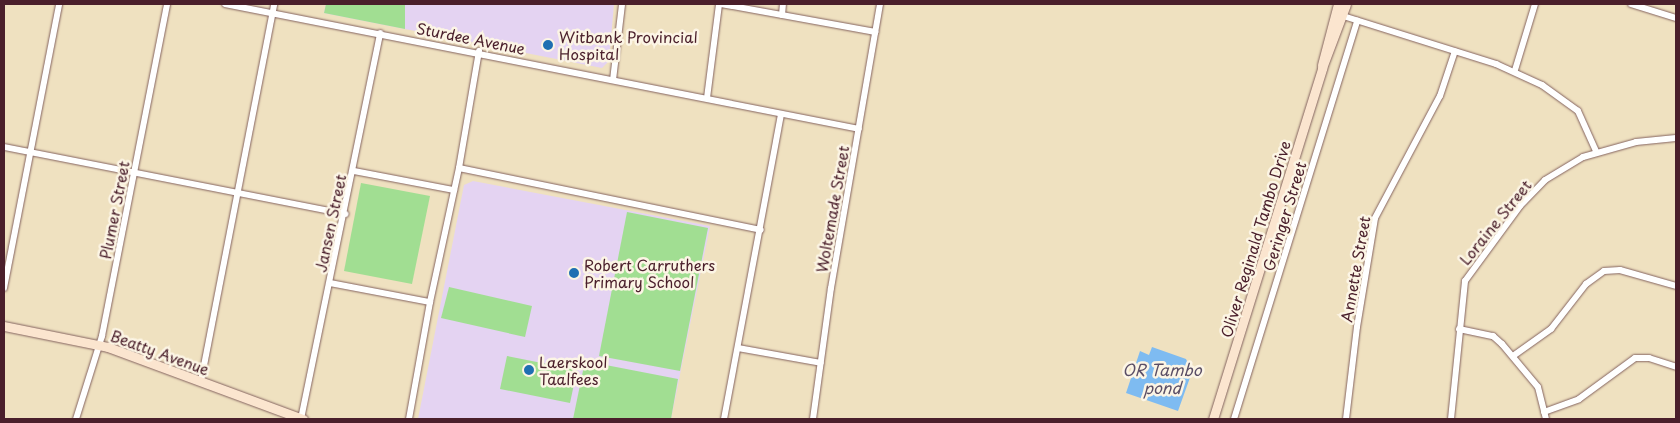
<!DOCTYPE html>
<html>
<head>
<meta charset="utf-8">
<style>
  body { margin:0 }
  #map { position:relative; width:1680px; height:423px; overflow:hidden; background:#efe1c0; font-family:"Playpen Sans",sans-serif }
  div>[style] { position:absolute }
  [style*='--x'] { left:calc(var(--x)*1px); top:calc(var(--y)*1px); width:calc(var(--w)*1px); rotate:calc(var(--a)*1deg) }
  .built>* { inset:0; background:#e4d3f2 }
  .green>* { inset:0; background:#a1de92 }
  .water>* { inset:0; background:#7ebbf1 }
  .roads { filter:drop-shadow(0 0 1px #84635f) drop-shadow(0 0 1px #84635f) }
  .street>* { height:6px; margin:-3px; padding:0 3px; transform-origin:3px; border-radius:3px; background:#fff }
  .secondary>* { height:9px; margin:-4.5px; padding:0 4.5px; transform-origin:4.5px; border-radius:4.5px; background:#fbe5cf }
  .dots>* { width:14px; height:14px; translate:-50% -50%; box-sizing:border-box; border:2px solid #fcf5e5; border-radius:50% }
  span { translate:-50% -50%; white-space:nowrap; text-align:center; line-height:1.15; -webkit-text-stroke:5px #fcf5e5; paint-order:stroke }
  .poi-label { font-size:15px; color:#4a1f2b }
  .left { translate:0 -50%; text-align:left }
  .street-label { font-size:15px; color:#4a1f2b }
  .water-label { font-size:16px; color:#5a4e66; font-style:italic }
  .frame { position:absolute; inset:0; border:5px solid #4a1f2b; pointer-events:none }
</style>
</head>
<body>
<div id="map">
  <div class="built">
    <i style="clip-path:polygon(326px 4px,614px 4px,609px 61px,602px 68px,324px 13px)"></i>
    <i style="clip-path:polygon(473px 181px,710px 226px,671px 419px,418px 419px,464px 185px)"></i>
  </div>
  <div class="green">
    <i style="clip-path:polygon(326px 4px,405px 4px,405px 29px,324px 13px)"></i>
    <i style="clip-path:polygon(361px 183px,430px 196px,412px 284px,344px 271px)"></i>
    <i style="clip-path:polygon(627px 212px,708px 228px,680px 371px,599px 356px)"></i>
    <i style="clip-path:polygon(449px 287px,532px 306px,525px 337px,441px 318px)"></i>
    <i style="clip-path:polygon(507px 356px,577px 370px,570px 403px,500px 389px)"></i>
    <i style="clip-path:polygon(585px 361px,678px 379px,671px 419px,573px 419px)"></i>
  </div>
  <div class="water">
    <i style="clip-path:polygon(1152px 347px,1186px 359px,1192px 372px,1178px 411px,1126px 393px,1140px 351px,1149px 355px)"></i>
  </div>
  <div class="roads">
    <div class="street">
      <i style="--x:225;--y:4;--w:646;--a:11.15"></i>
      <i style="--x:721;--y:4;--w:157;--a:10.3"></i>
      <i style="--x:1631;--y:4;--w:47;--a:17.3"></i>
      <i style="--x:782;--y:15;--w:11;--a:-85"></i>
      <i style="--x:1340;--y:15;--w:164;--a:17.4"></i>
      <i style="--x:1496;--y:64;--w:51;--a:24.5"></i>
      <i style="--x:1542;--y:85;--w:44;--a:35.8"></i>
      <i style="--x:1578;--y:111;--w:44;--a:65.8"></i>
      <i style="--x:1515;--y:70;--w:69;--a:-73.1"></i>
      <i style="--x:613;--y:80;--w:77;--a:-83.2"></i>
      <i style="--x:707;--y:98;--w:95;--a:-82.7"></i>
      <i style="--x:4;--y:147;--w:348;--a:11.1"></i>
      <i style="--x:459;--y:168;--w:308;--a:11.6"></i>
      <i style="--x:354;--y:171;--w:102;--a:10.8"></i>
      <i style="--x:330;--y:283;--w:102;--a:10.8"></i>
      <i style="--x:4;--y:288;--w:289;--a:-79"></i>
      <i style="--x:1459;--y:329;--w:35;--a:12"></i>
      <i style="--x:1493;--y:336;--w:12;--a:42"></i>
      <i style="--x:1502;--y:344;--w:56;--a:50.1"></i>
      <i style="--x:1538;--y:387;--w:33;--a:76"></i>
      <i style="--x:738;--y:348;--w:84;--a:10.2"></i>
      <i style="--x:1513;--y:356;--w:47;--a:-35.4"></i>
      <i style="--x:1551;--y:329;--w:57;--a:-52.1"></i>
      <i style="--x:1586;--y:284;--w:22;--a:-36"></i>
      <i style="--x:1604;--y:271;--w:16;--a:-4"></i>
      <i style="--x:1620;--y:270;--w:58;--a:15.9"></i>
      <i style="--x:201;--y:381;--w:384;--a:-79"></i>
      <i style="--x:1544;--y:412;--w:37;--a:-20"></i>
      <i style="--x:1579;--y:399;--w:69;--a:-36.2"></i>
      <i style="--x:1635;--y:358;--w:14;--a:0"></i>
      <i style="--x:1649;--y:358;--w:28;--a:18"></i>
      <i style="--x:76;--y:419;--w:87;--a:-72.6"></i>
      <i style="--x:102;--y:336;--w:338;--a:-78.9"></i>
      <i style="--x:301;--y:419;--w:394;--a:-78.4"></i>
      <i style="--x:409;--y:419;--w:119;--a:-79.8"></i>
      <i style="--x:430;--y:302;--w:137;--a:-77.8"></i>
      <i style="--x:459;--y:168;--w:119;--a:-80.3"></i>
      <i style="--x:724;--y:419;--w:309;--a:-79.4"></i>
      <i style="--x:813;--y:419;--w:132;--a:-82.2"></i>
      <i style="--x:831;--y:288;--w:288;--a:-80.2"></i>
      <i style="--x:1234;--y:419;--w:417;--a:-72.8"></i>
      <i style="--x:1346;--y:419;--w:93;--a:-83.2"></i>
      <i style="--x:1357;--y:327;--w:110;--a:-80.6"></i>
      <i style="--x:1375;--y:218;--w:138;--a:-62"></i>
      <i style="--x:1440;--y:96;--w:47;--a:-71.6"></i>
      <i style="--x:1451;--y:419;--w:139;--a:-84.2"></i>
      <i style="--x:1465;--y:281;--w:93;--a:-53.7"></i>
      <i style="--x:1520;--y:206;--w:36;--a:-46"></i>
      <i style="--x:1545;--y:180;--w:44;--a:-31.2"></i>
      <i style="--x:1583;--y:157;--w:55;--a:-15.8"></i>
      <i style="--x:1636;--y:142;--w:40;--a:-5.7"></i>
    </div>
    <div class="secondary">
      <i style="--x:1322;--y:65;--w:63;--a:-75.3"></i>
      <i style="--x:4;--y:326;--w:106;--a:11.4"></i>
      <i style="--x:108;--y:347;--w:208;--a:20.3"></i>
      <i style="--x:1213;--y:419;--w:368;--a:-72.7"></i>
      <i style="--x:1322;--y:68;--w:68;--a:-69.4"></i>
    </div>
  </div>
  <div class="dots">
    <i style="left:548px;top:45px;background:#1f6fb2"></i>
    <i style="left:574px;top:273px;background:#1f6fb2"></i>
    <i style="left:529px;top:370px;background:#1f6fb2"></i>
  </div>
  <div class="poi-label">
    <span class="left" style="left:559px;top:45px">Witbank Provincial<br>Hospital</span>
    <span class="left" style="left:584px;top:273px">Robert Carruthers<br>Primary School</span>
    <span class="left" style="left:539px;top:370px">Laerskool<br>Taalfees</span>
  </div>
  <div class="street-label">
    <span style="left:471px;top:38px;rotate:11deg">Sturdee Avenue</span>
    <span style="left:832px;top:209px;rotate:-80deg">Woltemade Street</span>
    <span style="left:114px;top:210px;rotate:-79deg">Plumer Street</span>
    <span style="left:1284px;top:216px;rotate:-73deg">Geringer Street</span>
    <span style="left:1495px;top:222px;rotate:-51deg">Loraine Street</span>
    <span style="left:330px;top:223px;rotate:-78deg">Jansen Street</span>
    <span style="left:1255px;top:239px;rotate:-73deg">Oliver Reginald Tambo Drive</span>
    <span style="left:1355px;top:269px;rotate:-80deg">Annette Street</span>
    <span style="left:160px;top:352px;rotate:20deg">Beatty Avenue</span>
  </div>
  <div class="water-label">
    <span style="left:1162px;top:378px">OR Tambo<br>pond</span>
  </div>
  <div class="frame"></div>
</div>
</body>
</html>
